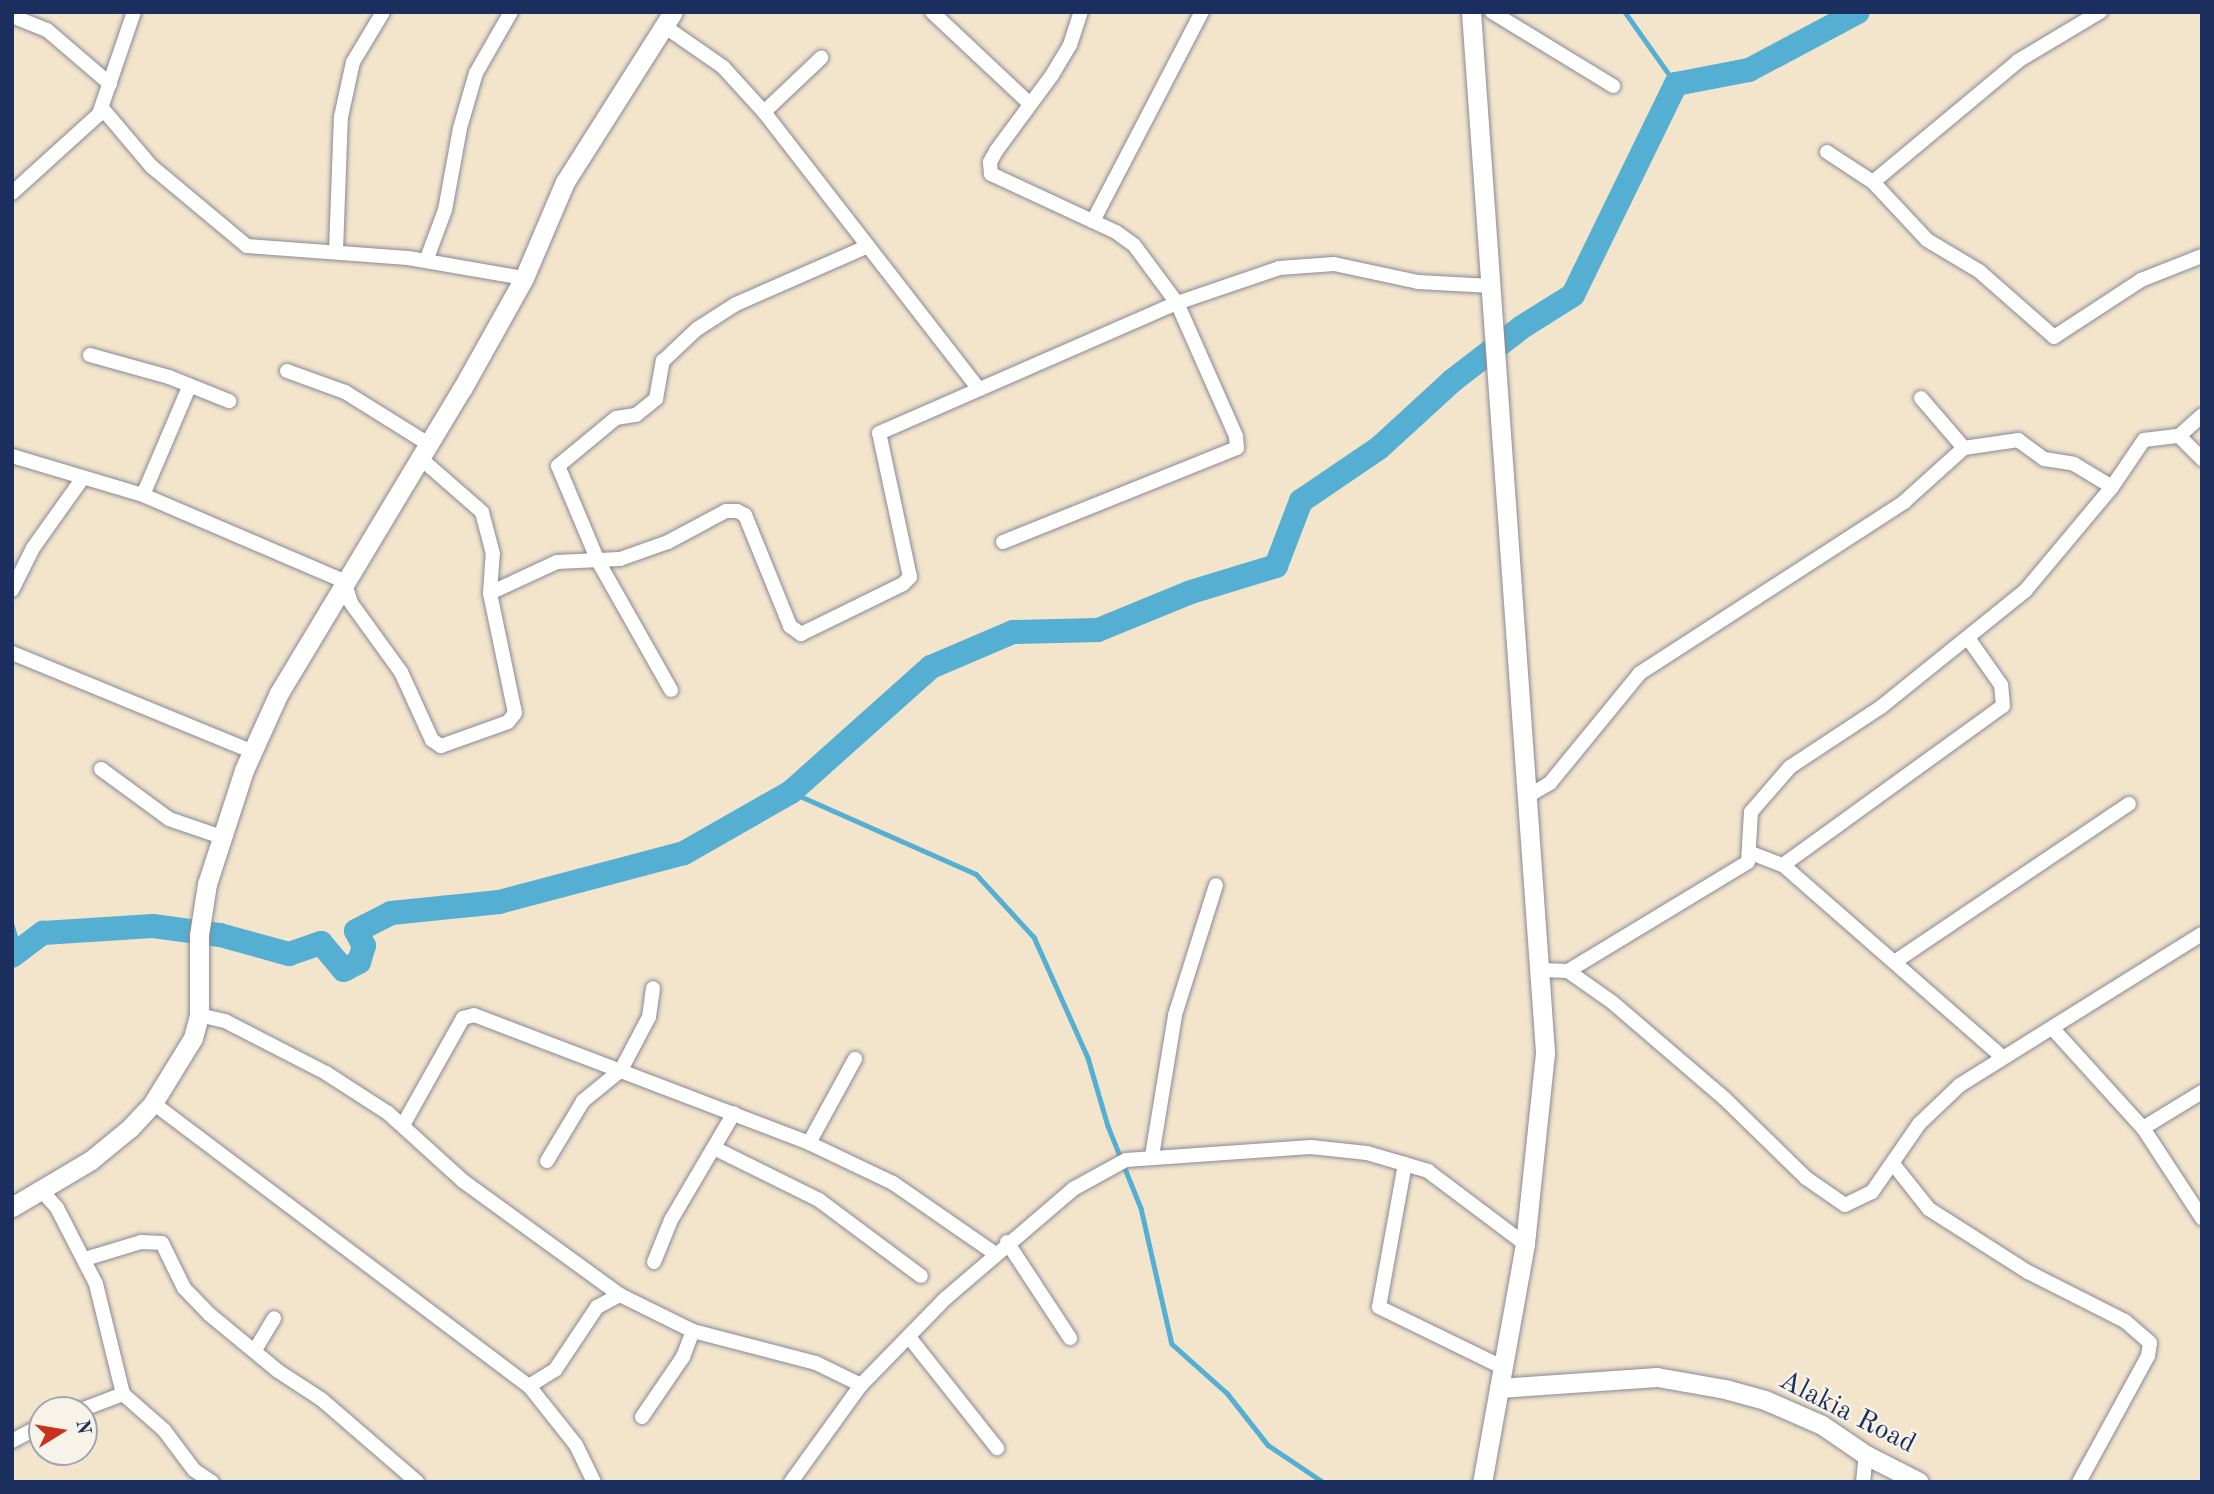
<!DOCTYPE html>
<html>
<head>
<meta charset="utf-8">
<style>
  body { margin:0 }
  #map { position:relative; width:2214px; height:1494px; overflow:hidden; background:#f3e4cc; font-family:"Old Standard TT",serif }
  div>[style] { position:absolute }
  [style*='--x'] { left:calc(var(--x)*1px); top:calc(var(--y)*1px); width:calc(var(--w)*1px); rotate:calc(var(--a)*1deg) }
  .stream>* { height:4.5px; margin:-2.25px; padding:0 2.25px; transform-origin:2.25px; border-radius:2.25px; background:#55afd2 }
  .river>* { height:24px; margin:-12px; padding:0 12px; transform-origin:12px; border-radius:12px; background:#55afd2 }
  .roads { filter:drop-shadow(0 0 2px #878a95) drop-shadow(0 0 2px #878a95) }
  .street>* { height:14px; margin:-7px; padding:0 7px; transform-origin:7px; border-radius:7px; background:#fff }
  .secondary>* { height:19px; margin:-9.5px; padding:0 9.5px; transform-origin:9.5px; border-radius:9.5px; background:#fff }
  span { translate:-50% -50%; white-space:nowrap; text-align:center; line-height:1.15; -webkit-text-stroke:5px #f7f3e8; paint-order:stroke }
  .street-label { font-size:28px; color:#1b2f5e }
  .frame { position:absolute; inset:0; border:14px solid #1b2f5e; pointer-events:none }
  .north { position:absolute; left:28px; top:1396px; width:70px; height:70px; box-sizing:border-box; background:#f7f3e8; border:2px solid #9fa5b1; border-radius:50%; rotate:79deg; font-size:19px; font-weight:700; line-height:28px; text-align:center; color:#1b2f5e }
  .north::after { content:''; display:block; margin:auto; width:24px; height:32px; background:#c8321e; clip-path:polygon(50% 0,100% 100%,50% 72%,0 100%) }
</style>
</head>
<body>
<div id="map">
  <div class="stream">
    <i style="--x:1625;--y:12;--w:88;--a:54.7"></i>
    <i style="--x:791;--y:792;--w:202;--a:23.9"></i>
    <i style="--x:976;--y:874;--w:86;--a:47.4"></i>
    <i style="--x:1034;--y:937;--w:133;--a:65.9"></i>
    <i style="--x:1088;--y:1058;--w:71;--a:73.6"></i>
    <i style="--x:1108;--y:1126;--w:88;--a:68.1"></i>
    <i style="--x:1141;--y:1208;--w:139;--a:77.2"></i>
    <i style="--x:1172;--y:1344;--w:74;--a:41.7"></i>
    <i style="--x:1227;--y:1393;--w:66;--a:51.7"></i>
    <i style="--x:1268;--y:1445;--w:66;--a:33.9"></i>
    <i style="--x:12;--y:925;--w:27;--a:73"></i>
  </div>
  <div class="river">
    <i style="--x:12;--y:956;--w:39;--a:-37"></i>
    <i style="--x:43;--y:933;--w:110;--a:-3.6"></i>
    <i style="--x:153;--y:926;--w:68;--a:7.7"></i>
    <i style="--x:220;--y:935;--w:72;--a:15.4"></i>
    <i style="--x:289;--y:954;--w:34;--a:-19"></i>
    <i style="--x:321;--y:943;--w:35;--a:50"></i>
    <i style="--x:344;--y:970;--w:17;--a:-28"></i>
    <i style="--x:359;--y:962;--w:17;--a:-73"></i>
    <i style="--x:364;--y:946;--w:17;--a:-118"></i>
    <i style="--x:356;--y:931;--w:39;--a:-27"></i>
    <i style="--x:391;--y:913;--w:109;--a:-5.8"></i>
    <i style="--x:499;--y:902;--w:191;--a:-14.8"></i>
    <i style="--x:684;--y:853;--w:123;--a:-29.7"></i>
    <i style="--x:791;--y:792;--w:188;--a:-41.8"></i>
    <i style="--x:931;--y:667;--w:89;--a:-23.1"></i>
    <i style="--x:1013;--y:632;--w:85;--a:-1.3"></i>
    <i style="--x:1098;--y:630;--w:100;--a:-22.2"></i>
    <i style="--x:1191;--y:592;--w:89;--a:-17"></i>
    <i style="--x:1276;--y:566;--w:70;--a:-69"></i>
    <i style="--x:1301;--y:501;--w:94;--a:-34.2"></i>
    <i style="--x:1379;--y:448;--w:99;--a:-42.5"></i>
    <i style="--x:1452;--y:381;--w:88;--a:-37.6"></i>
    <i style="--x:1522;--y:327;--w:60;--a:-32.1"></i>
    <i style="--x:1573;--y:295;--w:235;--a:-64"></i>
    <i style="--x:1676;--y:84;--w:74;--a:-10.9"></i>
    <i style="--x:1749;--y:70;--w:123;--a:-28"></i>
  </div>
  <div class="roads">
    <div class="street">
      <i style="--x:932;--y:12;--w:134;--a:43.2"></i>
      <i style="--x:1492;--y:12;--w:142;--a:31.4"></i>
      <i style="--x:12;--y:16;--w:38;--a:22"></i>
      <i style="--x:47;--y:30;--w:83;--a:40.6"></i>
      <i style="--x:664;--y:26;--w:72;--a:34.8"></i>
      <i style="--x:723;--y:67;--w:61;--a:47.7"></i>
      <i style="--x:764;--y:112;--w:348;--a:52.2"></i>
      <i style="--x:102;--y:108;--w:76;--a:49.8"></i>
      <i style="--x:151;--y:166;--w:125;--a:39.8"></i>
      <i style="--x:247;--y:246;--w:161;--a:4.3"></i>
      <i style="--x:408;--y:258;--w:118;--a:9.8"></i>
      <i style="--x:764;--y:112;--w:79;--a:-43.5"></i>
      <i style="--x:1827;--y:152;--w:55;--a:33.1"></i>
      <i style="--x:1873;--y:182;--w:79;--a:47"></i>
      <i style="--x:1927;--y:240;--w:61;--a:30.8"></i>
      <i style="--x:1979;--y:271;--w:100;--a:41.3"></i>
      <i style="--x:2054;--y:337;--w:104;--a:-33.2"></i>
      <i style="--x:2141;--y:280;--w:66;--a:-21.5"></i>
      <i style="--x:1873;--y:182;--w:189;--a:-39.8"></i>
      <i style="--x:2018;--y:61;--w:96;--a:-30.9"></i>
      <i style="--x:12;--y:193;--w:118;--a:-42.2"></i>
      <i style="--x:99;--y:114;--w:108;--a:-71.1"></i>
      <i style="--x:1093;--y:221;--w:236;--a:-62.5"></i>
      <i style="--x:336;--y:251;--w:134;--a:-87.9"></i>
      <i style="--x:341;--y:117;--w:56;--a:-77.7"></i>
      <i style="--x:353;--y:62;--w:58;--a:-59"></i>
      <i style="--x:426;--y:261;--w:54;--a:-69.6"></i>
      <i style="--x:445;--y:210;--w:83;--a:-79.6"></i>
      <i style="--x:460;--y:128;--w:57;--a:-73.8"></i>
      <i style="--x:476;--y:73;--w:70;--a:-60.2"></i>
      <i style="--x:90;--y:355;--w:82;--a:15.6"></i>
      <i style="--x:169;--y:377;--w:65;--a:21.8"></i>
      <i style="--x:287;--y:371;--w:62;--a:19.9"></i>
      <i style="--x:345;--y:392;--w:97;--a:31.9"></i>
      <i style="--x:1921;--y:398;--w:66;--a:49.3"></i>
      <i style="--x:2179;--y:436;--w:33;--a:45"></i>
      <i style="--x:12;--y:456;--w:137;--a:16.6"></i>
      <i style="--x:143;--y:495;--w:219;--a:23.2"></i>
      <i style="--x:344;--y:581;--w:23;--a:72"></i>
      <i style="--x:351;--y:603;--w:85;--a:54.1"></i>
      <i style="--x:401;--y:672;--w:75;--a:65.5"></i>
      <i style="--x:432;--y:740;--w:11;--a:34"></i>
      <i style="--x:441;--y:746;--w:71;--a:-19.7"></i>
      <i style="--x:508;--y:722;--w:11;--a:-52"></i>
      <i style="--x:515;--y:713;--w:123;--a:-101.8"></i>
      <i style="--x:490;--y:593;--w:39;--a:-86"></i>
      <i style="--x:493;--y:554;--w:43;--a:-104.7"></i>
      <i style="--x:482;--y:512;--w:84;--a:-138.9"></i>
      <i style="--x:143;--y:495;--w:117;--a:-66.9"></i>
      <i style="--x:1003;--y:542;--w:252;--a:-21.9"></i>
      <i style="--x:1237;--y:448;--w:12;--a:-95"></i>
      <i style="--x:1236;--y:436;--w:145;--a:-113.9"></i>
      <i style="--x:1177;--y:303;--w:72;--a:-126.6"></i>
      <i style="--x:1134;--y:245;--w:22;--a:-144"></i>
      <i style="--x:1116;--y:232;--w:138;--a:-155.1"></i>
      <i style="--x:991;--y:174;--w:12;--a:-95"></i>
      <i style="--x:990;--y:162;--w:13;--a:-61"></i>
      <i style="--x:996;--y:151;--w:94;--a:-53.6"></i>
      <i style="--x:1052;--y:75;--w:35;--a:-59"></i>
      <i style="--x:1070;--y:45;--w:35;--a:-72"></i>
      <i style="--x:12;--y:590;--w:47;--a:-63.4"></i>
      <i style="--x:33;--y:548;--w:85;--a:-54.6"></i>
      <i style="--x:490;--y:593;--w:74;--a:-24.8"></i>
      <i style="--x:557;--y:562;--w:63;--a:-2.7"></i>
      <i style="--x:620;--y:559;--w:51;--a:-19.5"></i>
      <i style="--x:668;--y:542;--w:66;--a:-28.1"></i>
      <i style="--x:726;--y:511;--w:11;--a:0"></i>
      <i style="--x:737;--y:511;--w:9;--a:27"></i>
      <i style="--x:745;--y:515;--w:120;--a:67.9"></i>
      <i style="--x:790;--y:626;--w:14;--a:36"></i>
      <i style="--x:801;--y:634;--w:114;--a:-26.1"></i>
      <i style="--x:903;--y:584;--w:10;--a:-45"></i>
      <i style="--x:910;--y:577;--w:147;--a:-102.1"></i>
      <i style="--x:879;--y:433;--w:325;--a:-23.6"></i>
      <i style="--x:1177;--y:303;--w:108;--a:-18.9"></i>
      <i style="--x:1279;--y:268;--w:55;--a:-4.2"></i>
      <i style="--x:1334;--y:264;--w:86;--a:12.1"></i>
      <i style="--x:1418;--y:282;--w:73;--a:3.1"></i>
      <i style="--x:12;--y:653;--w:261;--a:22.3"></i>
      <i style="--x:671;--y:690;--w:148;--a:-119.5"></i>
      <i style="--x:598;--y:561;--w:103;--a:-112.8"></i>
      <i style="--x:558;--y:466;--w:75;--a:-39.6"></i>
      <i style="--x:616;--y:418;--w:20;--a:-9"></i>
      <i style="--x:636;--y:415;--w:26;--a:-39"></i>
      <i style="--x:656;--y:399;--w:39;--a:-80"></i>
      <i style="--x:663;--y:361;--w:47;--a:-43.3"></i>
      <i style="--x:697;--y:329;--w:46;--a:-32.7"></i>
      <i style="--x:736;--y:304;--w:144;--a:-23.7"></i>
      <i style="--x:101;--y:769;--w:84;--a:36.3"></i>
      <i style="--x:169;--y:819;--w:56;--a:18.8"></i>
      <i style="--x:1526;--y:797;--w:28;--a:-30"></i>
      <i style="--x:1550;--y:783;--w:142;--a:-50.7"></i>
      <i style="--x:1640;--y:673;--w:315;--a:-32.9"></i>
      <i style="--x:1904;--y:502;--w:81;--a:-42"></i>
      <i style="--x:1964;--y:448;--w:55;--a:-8.4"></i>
      <i style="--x:2018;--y:440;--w:32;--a:36"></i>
      <i style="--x:2044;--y:459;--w:30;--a:9"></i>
      <i style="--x:2074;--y:464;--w:44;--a:31.2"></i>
      <i style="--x:1751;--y:853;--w:34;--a:21"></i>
      <i style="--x:1783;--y:865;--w:290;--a:41.2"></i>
      <i style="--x:1783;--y:865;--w:271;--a:-35.9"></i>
      <i style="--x:2003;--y:706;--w:21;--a:-95"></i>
      <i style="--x:2001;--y:685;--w:57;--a:-125.1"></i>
      <i style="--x:1896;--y:961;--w:281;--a:-34"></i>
      <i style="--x:1541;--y:970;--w:27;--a:2"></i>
      <i style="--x:1568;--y:971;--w:210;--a:-31.2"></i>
      <i style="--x:1748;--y:862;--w:50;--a:-86.6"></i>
      <i style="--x:1751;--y:812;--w:60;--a:-49.1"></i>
      <i style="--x:1790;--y:767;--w:109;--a:-33.4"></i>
      <i style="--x:1881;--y:707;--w:185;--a:-38.9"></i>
      <i style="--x:2025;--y:591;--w:136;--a:-50.1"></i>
      <i style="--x:2112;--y:487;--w:57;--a:-55.8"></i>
      <i style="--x:2144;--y:440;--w:35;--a:-7"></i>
      <i style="--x:2179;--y:436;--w:31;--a:-42"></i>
      <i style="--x:1568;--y:971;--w:54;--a:35.2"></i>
      <i style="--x:1612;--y:1002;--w:148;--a:40.6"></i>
      <i style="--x:1724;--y:1098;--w:115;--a:44.3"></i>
      <i style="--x:1806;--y:1178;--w:47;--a:34.7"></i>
      <i style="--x:1845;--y:1205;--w:30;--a:-26"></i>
      <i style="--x:1872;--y:1192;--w:83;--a:-55.3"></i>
      <i style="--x:1919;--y:1124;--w:57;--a:-43.6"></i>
      <i style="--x:1960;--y:1085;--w:285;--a:-32"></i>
      <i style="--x:199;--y:1015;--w:27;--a:13"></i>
      <i style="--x:225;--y:1021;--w:114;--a:27.2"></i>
      <i style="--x:326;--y:1073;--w:74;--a:32.8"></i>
      <i style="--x:388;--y:1113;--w:101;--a:42.2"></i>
      <i style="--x:463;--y:1181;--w:194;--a:36"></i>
      <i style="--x:620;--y:1295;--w:81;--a:26.3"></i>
      <i style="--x:693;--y:1331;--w:127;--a:14.6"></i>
      <i style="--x:816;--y:1363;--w:50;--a:26.1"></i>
      <i style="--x:2054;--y:1030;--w:132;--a:47.8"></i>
      <i style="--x:2143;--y:1128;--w:108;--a:56.8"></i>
      <i style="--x:153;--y:1103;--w:471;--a:37"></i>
      <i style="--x:529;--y:1386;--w:75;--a:51.5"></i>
      <i style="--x:576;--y:1445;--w:41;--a:64.1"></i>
      <i style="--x:403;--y:1125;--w:123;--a:-60.7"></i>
      <i style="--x:463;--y:1018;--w:11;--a:-15"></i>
      <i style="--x:474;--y:1015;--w:359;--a:20.9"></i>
      <i style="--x:809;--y:1143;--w:93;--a:25.5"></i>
      <i style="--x:893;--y:1183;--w:123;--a:34.7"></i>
      <i style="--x:2143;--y:1128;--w:69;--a:-31.4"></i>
      <i style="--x:809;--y:1143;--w:96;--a:-61.3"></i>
      <i style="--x:714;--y:1148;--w:117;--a:26.3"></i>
      <i style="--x:819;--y:1200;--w:127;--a:36.7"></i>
      <i style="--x:1152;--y:1156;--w:143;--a:-80.7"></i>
      <i style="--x:1175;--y:1015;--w:136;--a:-72.5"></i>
      <i style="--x:547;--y:1161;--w:70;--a:-59"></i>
      <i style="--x:583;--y:1101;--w:49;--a:-39.2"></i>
      <i style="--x:621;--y:1070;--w:60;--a:-62.2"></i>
      <i style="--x:649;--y:1017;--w:29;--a:-82"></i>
      <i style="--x:1405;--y:1164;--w:145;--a:100.3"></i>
      <i style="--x:1379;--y:1307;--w:137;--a:26"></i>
      <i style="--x:1894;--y:1165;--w:56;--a:51.5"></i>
      <i style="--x:1929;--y:1209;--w:117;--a:32.5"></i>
      <i style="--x:2028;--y:1272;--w:109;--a:26.8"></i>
      <i style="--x:2125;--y:1321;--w:33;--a:41"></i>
      <i style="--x:2150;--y:1343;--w:13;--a:99"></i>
      <i style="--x:2148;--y:1356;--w:144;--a:118.7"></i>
      <i style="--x:41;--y:1190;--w:24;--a:48"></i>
      <i style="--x:57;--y:1208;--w:85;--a:62.8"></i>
      <i style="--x:96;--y:1284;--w:113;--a:76.2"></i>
      <i style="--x:123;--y:1394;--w:55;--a:41.3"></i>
      <i style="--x:164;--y:1430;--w:50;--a:53.1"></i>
      <i style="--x:194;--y:1470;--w:22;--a:34"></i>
      <i style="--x:1007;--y:1242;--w:115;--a:56.7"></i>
      <i style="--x:85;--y:1259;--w:59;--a:-16.9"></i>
      <i style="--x:141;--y:1242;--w:21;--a:3"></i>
      <i style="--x:162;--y:1243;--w:50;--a:63.9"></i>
      <i style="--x:184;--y:1288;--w:36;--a:46"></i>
      <i style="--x:209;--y:1314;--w:89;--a:39.6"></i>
      <i style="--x:278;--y:1371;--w:51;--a:33.1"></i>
      <i style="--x:321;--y:1399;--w:127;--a:40.8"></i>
      <i style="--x:654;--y:1262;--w:45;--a:-68"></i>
      <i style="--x:671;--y:1220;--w:124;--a:-59.5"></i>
      <i style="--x:909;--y:1337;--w:142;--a:51.6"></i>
      <i style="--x:255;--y:1350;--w:37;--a:-59"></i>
      <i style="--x:529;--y:1386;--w:31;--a:-32"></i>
      <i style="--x:555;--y:1370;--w:76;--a:-56.3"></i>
      <i style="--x:597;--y:1307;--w:26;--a:-28"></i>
      <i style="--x:81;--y:1410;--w:45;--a:-20.9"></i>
      <i style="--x:642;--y:1417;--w:73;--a:-55.7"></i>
      <i style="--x:683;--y:1357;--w:28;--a:-69"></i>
      <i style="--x:12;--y:1441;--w:34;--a:-28"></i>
      <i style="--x:791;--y:1482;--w:120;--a:-54.2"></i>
      <i style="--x:861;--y:1385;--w:122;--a:-45.7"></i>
      <i style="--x:946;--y:1298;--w:167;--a:-40.6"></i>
      <i style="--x:1073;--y:1189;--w:60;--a:-28.7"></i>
      <i style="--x:1126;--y:1160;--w:185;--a:-4"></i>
      <i style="--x:1311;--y:1147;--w:56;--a:6.1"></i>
      <i style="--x:1367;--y:1153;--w:64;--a:16.4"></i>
      <i style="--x:1428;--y:1171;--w:121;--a:37"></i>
      <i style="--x:1863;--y:1482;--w:27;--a:-84"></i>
    </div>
    <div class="secondary">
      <i style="--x:1471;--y:12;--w:1044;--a:85.93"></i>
      <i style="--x:1545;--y:1053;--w:192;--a:96"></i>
      <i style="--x:1525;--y:1244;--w:242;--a:100.2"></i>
      <i style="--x:12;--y:1207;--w:92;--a:-30.7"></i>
      <i style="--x:91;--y:1160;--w:50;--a:-39.4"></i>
      <i style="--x:130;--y:1128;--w:34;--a:-47"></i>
      <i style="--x:153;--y:1103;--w:76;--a:-58.4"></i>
      <i style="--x:193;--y:1038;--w:24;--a:-75"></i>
      <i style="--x:199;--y:1015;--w:80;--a:-90"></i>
      <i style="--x:199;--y:935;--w:52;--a:-81.1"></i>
      <i style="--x:207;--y:884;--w:120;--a:-72"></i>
      <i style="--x:244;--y:770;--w:85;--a:-65.6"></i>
      <i style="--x:279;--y:693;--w:355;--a:-59"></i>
      <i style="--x:462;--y:389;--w:127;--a:-60.8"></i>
      <i style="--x:524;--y:278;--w:104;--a:-66.9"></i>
      <i style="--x:565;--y:182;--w:201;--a:-57.6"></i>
      <i style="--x:1499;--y:1388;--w:158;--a:-4"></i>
      <i style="--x:1657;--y:1377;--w:69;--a:10"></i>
      <i style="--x:1725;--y:1389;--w:41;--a:15.4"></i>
      <i style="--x:1765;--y:1400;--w:62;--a:23.7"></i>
      <i style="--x:1822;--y:1425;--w:53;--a:34.3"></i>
      <i style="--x:1866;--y:1455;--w:59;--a:27"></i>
    </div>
  </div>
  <div class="street-label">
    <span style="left:1847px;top:1413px;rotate:27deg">Alakia Road</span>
  </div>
  <div class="frame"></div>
  <div class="north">N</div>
</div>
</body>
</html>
